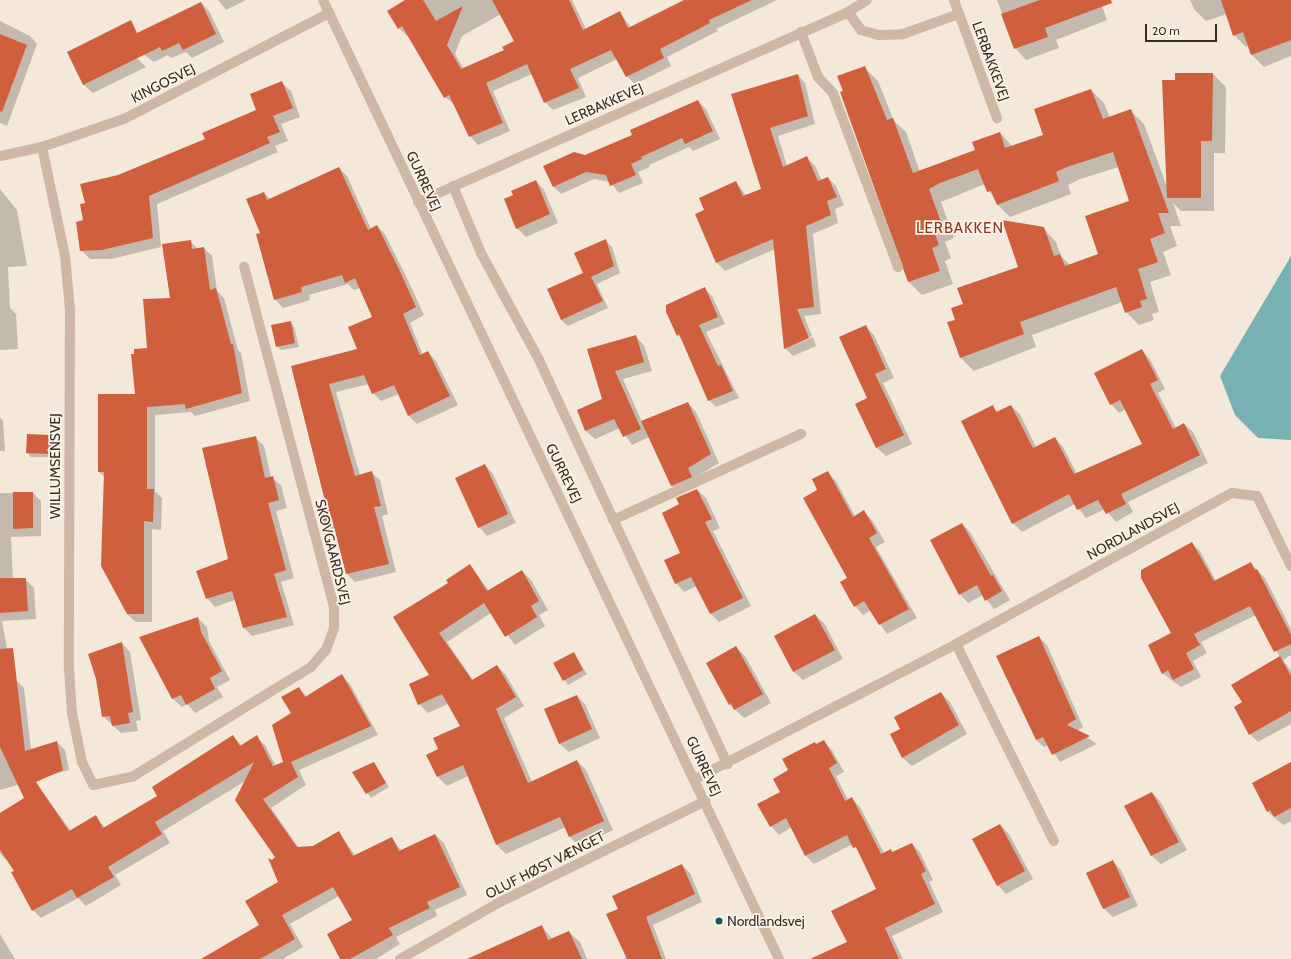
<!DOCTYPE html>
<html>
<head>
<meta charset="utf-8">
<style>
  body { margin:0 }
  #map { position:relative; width:1291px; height:959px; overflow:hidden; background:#f4e8db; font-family:Cabin,sans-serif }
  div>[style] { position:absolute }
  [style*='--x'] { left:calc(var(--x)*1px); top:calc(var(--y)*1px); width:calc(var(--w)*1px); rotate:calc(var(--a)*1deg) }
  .water>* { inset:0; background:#77b1b3 }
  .shadow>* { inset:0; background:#0003 }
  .building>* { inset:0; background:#d0603d }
  .minor>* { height:10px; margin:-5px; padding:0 5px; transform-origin:5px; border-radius:5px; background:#cdb8a6 }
  .tertiary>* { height:10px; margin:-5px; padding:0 5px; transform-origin:5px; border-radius:5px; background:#cdb8a6 }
  .dots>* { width:11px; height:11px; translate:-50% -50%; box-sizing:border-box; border:2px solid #fbf2e8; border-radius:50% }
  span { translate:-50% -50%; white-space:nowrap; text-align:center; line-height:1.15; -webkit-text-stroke:3.5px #fbf2e8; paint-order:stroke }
  .street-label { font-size:14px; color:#382d27 }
  .poi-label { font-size:14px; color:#382d27 }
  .left { translate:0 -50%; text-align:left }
  .neighbourhood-label { font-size:15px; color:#8e3519; letter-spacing:1px }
  .scale { position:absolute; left:1145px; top:24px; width:72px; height:18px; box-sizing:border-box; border:2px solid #382d27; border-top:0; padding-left:5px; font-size:12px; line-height:14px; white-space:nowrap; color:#382d27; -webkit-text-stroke:3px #fbf2e8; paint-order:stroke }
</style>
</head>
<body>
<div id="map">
  <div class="water">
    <i style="clip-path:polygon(1291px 256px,1291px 440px,1258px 438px,1235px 415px,1220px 376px)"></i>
  </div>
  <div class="shadow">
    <i style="clip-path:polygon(218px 0,246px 0,226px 10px)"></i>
    <i style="clip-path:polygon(evenodd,407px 0,572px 0,586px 29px,619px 12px,631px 27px,685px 0,777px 0,716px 29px,718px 31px,667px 57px,671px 66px,635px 84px,627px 76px,617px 59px,578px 78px,586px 97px,553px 110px,545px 102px,532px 74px,493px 91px,510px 131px,478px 145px,470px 136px,454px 104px,445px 97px,409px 35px,407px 36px,399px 28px,407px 0,501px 14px,516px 42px,505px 51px,464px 69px,455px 54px,462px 36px,501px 14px)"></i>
    <i style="clip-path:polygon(997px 0,1100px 0,1107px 20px,1056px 40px,1059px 48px,1026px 60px,1015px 48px)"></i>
    <i style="clip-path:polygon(1190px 0,1291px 0,1291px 56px,1264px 67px,1252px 55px,1249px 46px,1246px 47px,1234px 35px,1227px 14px,1206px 21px,1194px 9px)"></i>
    <i style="clip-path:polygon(201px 3px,209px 11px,224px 42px,192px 58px,186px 52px,171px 58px,168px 55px,154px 62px,133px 47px)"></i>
    <i style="clip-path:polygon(0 21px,30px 36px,37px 44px,7px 126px,0 123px)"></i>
    <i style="clip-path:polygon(91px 41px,138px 59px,146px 67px,93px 93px,84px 85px,68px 52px)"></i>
    <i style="clip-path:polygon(865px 68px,878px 81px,894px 121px,906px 132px,920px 172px,977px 151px,1000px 133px,1013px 147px,1044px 136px,1091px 90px,1104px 103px,1110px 118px,1131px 111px,1144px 124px,1167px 187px,1176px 81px,1213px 74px,1226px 87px,1225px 153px,1214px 153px,1214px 211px,1181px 211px,1173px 203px,1181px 226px,1170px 226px,1177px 246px,1163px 252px,1171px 275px,1150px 282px,1159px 312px,1152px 314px,1154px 320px,1139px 325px,1126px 312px,1122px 302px,1032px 335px,1036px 347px,974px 371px,961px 358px,949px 323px,956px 320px,964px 305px,1019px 267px,1043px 228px,1056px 242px,1061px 256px,1070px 265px,1100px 254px,1131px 201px,1119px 167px,1080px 179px,1068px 185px,1071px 194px,1010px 217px,998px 205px,985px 184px,941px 202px,954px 238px,945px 242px,951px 258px,945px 261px,953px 284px,922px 295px,909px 282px,841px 92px)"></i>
    <i style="clip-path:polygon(798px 75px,805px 83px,815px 124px,778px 136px,787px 166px,807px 158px,815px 166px,822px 181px,828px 178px,836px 186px,844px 205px,835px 209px,838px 223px,813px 234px,821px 314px,804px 316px,812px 336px,790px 347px,813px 337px,816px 346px,793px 356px,785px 348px,775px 249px,725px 271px,717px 263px,696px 215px,705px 211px,736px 183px,746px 195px,762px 190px,732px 95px)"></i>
    <i style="clip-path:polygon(282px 83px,291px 91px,300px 117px,281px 124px,288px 141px,275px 146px,278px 152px,157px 204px,161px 247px,111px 259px,90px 259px,81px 250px,86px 204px,118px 176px,206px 140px,257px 110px)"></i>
    <i style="clip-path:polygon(698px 101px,706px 109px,720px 139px,693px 151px,689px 147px,649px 165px,650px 167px,638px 172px,643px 183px,619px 193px,610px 182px,594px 179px,561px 194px,553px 186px,585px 156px,633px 135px)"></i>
    <i style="clip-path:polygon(339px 168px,347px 176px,371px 229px,377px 226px,385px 234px,406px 276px,424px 315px,410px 323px,423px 355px,428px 352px,436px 361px,458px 405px,417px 424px,409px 416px,399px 394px,381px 401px,373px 393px,369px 384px,336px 392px,360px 475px,371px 472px,380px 480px,388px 514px,382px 516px,396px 572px,355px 582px,347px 574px,335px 528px,331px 529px,323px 521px,326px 502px,292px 366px,358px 350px,373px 318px,360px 288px,354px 290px,348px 284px,309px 295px,310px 300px,283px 308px,275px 299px,261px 234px,264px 193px,270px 199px)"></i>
    <i style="clip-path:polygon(536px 181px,544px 190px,558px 223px,526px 237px,517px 228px)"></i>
    <i style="clip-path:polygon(0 189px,17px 210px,27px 266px,8px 267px,10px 308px,16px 314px,18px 349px,0 350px)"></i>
    <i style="clip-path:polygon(190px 241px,198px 249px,204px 248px,212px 256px,217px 291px,224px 298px,238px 350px,241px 353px,250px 401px,195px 416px,191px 412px,155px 415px,155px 491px,162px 498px,161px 530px,152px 529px,152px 622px,136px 622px,127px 614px,105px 477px,99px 472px,136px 396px,148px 349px,171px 299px)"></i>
    <i style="clip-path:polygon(606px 241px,612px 247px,620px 273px,597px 284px,608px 308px,568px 326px,561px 320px)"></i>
    <i style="clip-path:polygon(704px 288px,712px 296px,725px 324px,706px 332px,739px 398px,716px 407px,709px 400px,683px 341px,678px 335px)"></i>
    <i style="clip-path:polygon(290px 322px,294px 326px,299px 347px,281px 350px,277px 346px)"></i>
    <i style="clip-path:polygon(865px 326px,874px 335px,894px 378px,883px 383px,912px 444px,886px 456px,877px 448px,857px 405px,868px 399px)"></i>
    <i style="clip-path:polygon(635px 336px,644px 345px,652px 371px,623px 379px,642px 422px,688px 403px,696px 412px,719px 463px,696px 477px,680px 494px,672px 486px,649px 437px,632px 445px,620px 428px,595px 439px,586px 431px,578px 410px,604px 399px,589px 350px)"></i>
    <i style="clip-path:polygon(1142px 351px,1150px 359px,1165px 389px,1158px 393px,1176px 428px,1184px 424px,1193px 432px,1208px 463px,1128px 502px,1133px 512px,1116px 522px,1105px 509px,1086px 518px,1075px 504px,1022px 532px,1013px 523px,993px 407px,998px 412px,1011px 406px,1020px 414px,1036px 447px,1055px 438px,1063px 447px,1077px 474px,1143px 444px,1126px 409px,1119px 413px,1111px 404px)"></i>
    <i style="clip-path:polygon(0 417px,3px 421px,5px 451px,0 451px)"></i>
    <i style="clip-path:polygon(50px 436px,54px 440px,54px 457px,31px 457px,27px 453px)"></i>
    <i style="clip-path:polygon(256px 438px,264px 446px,271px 477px,281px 485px,287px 508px,276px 511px,294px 578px,281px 582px,294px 625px,252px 636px,244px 628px,235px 600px,215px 607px,207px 598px,229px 560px)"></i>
    <i style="clip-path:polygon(485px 465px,493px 474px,516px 523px,487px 536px,479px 527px)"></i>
    <i style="clip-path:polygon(827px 472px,836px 481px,855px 516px,864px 512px,872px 520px,885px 542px,876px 547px,917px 618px,887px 634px,871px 610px,863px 615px,855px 606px,848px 578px,818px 490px)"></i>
    <i style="clip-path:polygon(697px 490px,706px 498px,720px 528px,713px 531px,751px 606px,719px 622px,711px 614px,697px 586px,684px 592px,676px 583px,682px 553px,681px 505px)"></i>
    <i style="clip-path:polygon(0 493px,33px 493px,41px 501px,41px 536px,11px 537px,13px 579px,25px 579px,34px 588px,36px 619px,2px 621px,13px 681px,16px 680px,24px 688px,31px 750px,57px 742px,65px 750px,69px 770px,0 790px)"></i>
    <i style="clip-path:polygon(962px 524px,970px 532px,1010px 600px,994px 609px,983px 595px,968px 603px,960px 594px)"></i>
    <i style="clip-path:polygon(1192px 544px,1200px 551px,1216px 581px,1250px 563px,1265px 578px,1291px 629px,1291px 655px,1283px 660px,1291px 671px,1291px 724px,1258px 742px,1250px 734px,1243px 703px,1280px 657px,1256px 615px,1201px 642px,1207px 653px,1193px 661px,1201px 677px,1181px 687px,1162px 673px)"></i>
    <i style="clip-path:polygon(470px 565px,489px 591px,522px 571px,531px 580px,548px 610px,539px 615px,545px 626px,515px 645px,491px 613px,447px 642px,473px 680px,497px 666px,506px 675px,524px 706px,504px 718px,532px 782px,577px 761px,586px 770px,613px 830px,579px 846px,570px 837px,566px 827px,506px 854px,497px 845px,468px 776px,447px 786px,438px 777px,439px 750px,462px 727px,448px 704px,428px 713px,419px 704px,431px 676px,394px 618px,449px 583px)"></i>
    <i style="clip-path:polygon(815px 615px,824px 623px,843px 659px,803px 680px,794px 672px,775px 636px)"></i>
    <i style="clip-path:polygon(198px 618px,207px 627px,209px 641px,230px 680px,217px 687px,223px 697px,195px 713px,187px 704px,182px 707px,173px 699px,140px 637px)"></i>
    <i style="clip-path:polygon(1039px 637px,1047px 645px,1083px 727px,1077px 731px,1097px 744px,1060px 762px,1049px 745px,1044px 747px,1036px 740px)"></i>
    <i style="clip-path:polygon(122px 643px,130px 652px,141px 720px,136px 721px,138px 731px,121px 733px,103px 716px)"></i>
    <i style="clip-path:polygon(736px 647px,745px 656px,771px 703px,744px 718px,729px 704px)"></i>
    <i style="clip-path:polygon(574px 653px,587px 674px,568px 685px,555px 664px)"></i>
    <i style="clip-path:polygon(342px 676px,350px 684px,378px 735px,299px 770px,306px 785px,271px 808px,299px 848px,314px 847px,339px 833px,355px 855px,391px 838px,402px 851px,435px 835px,444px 843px,467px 895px,435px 910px,437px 916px,396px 937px,400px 944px,376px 959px,341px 959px,353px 921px,339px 896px,290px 924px,303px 947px,283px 959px,203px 959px,260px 925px,280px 883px,272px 862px,276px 857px,247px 780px,163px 831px,170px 843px,115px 875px,121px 885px,86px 906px,78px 898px,41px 918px,33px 910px,77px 844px,5px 859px,0 853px,0 814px,40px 789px,71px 831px,95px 817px,106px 828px,159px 797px,233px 736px,242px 746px,256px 737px,265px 745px,276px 766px,284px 762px,299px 688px,307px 697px)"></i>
    <i style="clip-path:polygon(941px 693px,950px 702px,967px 734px,912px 766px,903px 758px,891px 735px,901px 729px)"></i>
    <i style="clip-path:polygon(576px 696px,585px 704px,600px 738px,569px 752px,560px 744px,545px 709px)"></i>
    <i style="clip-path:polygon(824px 741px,832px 750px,844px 772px,836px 776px,848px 800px,852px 799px,860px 807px,884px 853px,891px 850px,893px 853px,912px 844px,920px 852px,933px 880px,929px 882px,943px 912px,892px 936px,903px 959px,830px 959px,848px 942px,877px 889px,860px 853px,853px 844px,814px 864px,806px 856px,792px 827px,779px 835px,771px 826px,790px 771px)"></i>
    <i style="clip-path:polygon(374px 764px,389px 787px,371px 798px,354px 772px)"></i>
    <i style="clip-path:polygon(1291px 768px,1291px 821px,1283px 825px,1268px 812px,1253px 783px)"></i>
    <i style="clip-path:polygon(1152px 793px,1160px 801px,1187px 850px,1161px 864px,1152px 856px,1125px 806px)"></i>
    <i style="clip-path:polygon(1000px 825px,1009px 834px,1033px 879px,1006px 894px,998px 885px)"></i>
    <i style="clip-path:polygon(1113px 862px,1121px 870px,1138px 906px,1113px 917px,1104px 909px,1088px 873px)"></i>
    <i style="clip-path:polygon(682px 865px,690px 873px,702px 902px,653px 925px,666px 959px,624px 959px,626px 956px,619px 909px)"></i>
    <i style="clip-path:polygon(541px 926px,553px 939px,569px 932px,580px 942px,587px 959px,474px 959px)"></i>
    <i style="clip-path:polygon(0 934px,15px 959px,0 959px)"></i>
  </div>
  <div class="building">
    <i style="clip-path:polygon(405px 0,423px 0,436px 21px,463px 6px,447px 45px,461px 69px,504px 50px,502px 47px,514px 41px,492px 0,569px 0,583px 30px,620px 11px,628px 28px,684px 0,752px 0,709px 20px,710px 23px,660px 49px,664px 58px,626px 77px,611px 50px,570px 69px,579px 88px,544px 103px,527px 64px,486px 83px,503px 123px,469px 137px,449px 95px,444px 98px,402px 26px,398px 29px,387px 11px)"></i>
    <i style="clip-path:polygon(1040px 0,1111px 0,1112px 3px,1045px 28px,1048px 37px,1014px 49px,1001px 14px)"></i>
    <i style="clip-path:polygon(1221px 0,1291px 0,1291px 40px,1251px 55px,1243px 32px,1233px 36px)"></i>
    <i style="clip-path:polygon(201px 2px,216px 34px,183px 50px,179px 43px,162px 51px,160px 47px,83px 85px,67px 52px,131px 20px,137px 33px)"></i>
    <i style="clip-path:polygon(0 34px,27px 45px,2px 112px,0 111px)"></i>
    <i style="clip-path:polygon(865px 66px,887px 120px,893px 118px,913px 173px,975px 150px,972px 142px,1000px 132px,1005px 148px,1043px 135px,1034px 109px,1091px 89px,1103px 119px,1131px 109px,1169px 213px,1158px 213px,1165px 233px,1150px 239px,1158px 262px,1138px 269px,1147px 299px,1140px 301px,1142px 307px,1125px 313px,1116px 287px,1020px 322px,1024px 334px,960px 358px,947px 322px,955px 320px,951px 308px,963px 304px,957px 288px,1018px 267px,1002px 220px,1044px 227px,1054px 256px,1060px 254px,1065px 266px,1098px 254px,1085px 216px,1129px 201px,1113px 152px,1067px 167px,1056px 172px,1059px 181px,997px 205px,991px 191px,987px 192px,978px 169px,940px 183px,929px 189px,942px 225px,933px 229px,939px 245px,932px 248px,940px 271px,908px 282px,840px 92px,843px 91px,837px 76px)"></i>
    <i style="clip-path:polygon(1175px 73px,1213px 73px,1212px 141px,1201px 141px,1201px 198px,1167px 198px,1162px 80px,1175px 80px)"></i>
    <i style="clip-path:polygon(798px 74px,808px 116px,770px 128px,783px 167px,807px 156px,818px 181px,828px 177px,837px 197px,827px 201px,831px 215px,806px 226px,814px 307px,797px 309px,809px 338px,784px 349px,773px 239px,716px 263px,695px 214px,704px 210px,699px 198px,736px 181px,743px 196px,761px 189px,731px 94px)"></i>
    <i style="clip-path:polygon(282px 81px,293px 108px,273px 116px,280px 132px,267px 137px,270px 143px,149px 196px,153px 238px,102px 250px,80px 251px,76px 222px,83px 220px,80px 204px,85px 203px,80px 184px,118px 175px,205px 139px,202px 133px,256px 110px,250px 94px)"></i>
    <i style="clip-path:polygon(698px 100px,713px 131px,685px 144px,682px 138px,641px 157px,642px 159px,631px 164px,636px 175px,610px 186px,606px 175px,586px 172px,553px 187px,543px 166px,574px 152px,585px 155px,632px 135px,630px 130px)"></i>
    <i style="clip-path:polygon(339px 167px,368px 230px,377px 225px,398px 267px,416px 307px,403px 314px,420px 355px,428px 351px,450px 396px,408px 416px,394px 385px,372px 394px,364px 375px,329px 384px,355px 476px,372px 471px,381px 506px,374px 507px,389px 564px,346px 574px,332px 519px,322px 521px,317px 503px,325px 501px,291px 366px,357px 349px,348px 327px,372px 317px,355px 278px,345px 283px,342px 275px,301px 287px,302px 292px,274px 300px,256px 234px,260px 233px,246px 199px,264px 192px,267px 200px)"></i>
    <i style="clip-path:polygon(536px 180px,550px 214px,516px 229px,504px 199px,513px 195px,511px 191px)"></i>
    <i style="clip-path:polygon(606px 239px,614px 266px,591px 277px,603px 301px,561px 320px,547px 289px,583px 273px,574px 253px)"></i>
    <i style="clip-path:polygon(191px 240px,192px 249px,204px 247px,210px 290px,216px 288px,231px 344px,233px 344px,242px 393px,186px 409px,185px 404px,147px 407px,147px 489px,154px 489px,153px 522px,144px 521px,144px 614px,127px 614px,101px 566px,104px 472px,98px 472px,98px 394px,135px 394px,131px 354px,134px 354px,134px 349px,147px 348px,143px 299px,170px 298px,162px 244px)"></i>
    <i style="clip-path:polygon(705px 287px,718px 317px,699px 325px,718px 366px,721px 365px,733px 391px,708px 401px,679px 334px,677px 336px,666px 312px,666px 305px)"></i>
    <i style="clip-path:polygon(291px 321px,295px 343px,276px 347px,271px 325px)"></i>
    <i style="clip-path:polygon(866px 325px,886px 369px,875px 374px,904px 435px,876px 448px,855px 404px,867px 398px,839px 337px)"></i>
    <i style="clip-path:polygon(636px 335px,644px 362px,615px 371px,641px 429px,623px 437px,614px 419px,585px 431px,577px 410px,602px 399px,587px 349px)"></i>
    <i style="clip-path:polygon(1142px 349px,1158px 380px,1150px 384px,1173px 429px,1184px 423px,1200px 455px,1121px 494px,1126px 504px,1106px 514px,1098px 500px,1077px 510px,1069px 494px,1012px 524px,961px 421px,993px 405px,996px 412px,1011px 405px,1033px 448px,1055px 437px,1074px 474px,1142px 444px,1120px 400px,1110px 405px,1094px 373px)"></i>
    <i style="clip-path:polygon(688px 402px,711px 454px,688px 468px,692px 477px,671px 486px,641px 421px)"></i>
    <i style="clip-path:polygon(27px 434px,51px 435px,50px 454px,26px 453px)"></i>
    <i style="clip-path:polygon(256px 436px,265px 478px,273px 476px,279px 500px,268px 503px,286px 570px,274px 574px,287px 617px,243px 628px,232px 591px,206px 599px,196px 571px,228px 559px,202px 448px)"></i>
    <i style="clip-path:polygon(485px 464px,508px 514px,478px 528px,455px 478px)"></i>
    <i style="clip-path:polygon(828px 471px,853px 517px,864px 510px,877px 533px,869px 538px,909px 609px,879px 625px,864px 601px,854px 607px,840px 582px,847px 578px,803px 498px,817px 490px,812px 479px)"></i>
    <i style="clip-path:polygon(697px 489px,712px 519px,705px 522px,743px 598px,710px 614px,691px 577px,675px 584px,664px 560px,680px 553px,662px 513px,679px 504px,676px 498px)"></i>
    <i style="clip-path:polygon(13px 492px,33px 492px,33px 528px,13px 529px)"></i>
    <i style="clip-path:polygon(962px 523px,991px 576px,993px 575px,1002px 591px,985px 601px,977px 585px,959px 595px,930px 540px)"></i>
    <i style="clip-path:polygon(1192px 542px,1214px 581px,1251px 562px,1255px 570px,1257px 569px,1291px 635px,1291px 644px,1274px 652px,1250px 606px,1194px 634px,1200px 645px,1186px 653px,1194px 669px,1173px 680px,1168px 670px,1162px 674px,1148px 645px,1171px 633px,1141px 578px,1141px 570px)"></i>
    <i style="clip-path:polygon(470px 564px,487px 591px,522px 570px,539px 601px,531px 606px,537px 617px,505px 637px,484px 603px,439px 633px,472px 680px,497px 665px,516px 697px,496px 709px,528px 783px,577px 760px,604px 821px,569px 837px,560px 817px,496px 845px,463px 765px,437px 777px,426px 755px,438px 749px,433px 738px,460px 726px,442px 694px,418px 705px,409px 684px,429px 675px,393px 617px,448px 583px,446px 580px)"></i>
    <i style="clip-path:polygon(0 578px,26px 578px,28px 611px,0 613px)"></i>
    <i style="clip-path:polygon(815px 614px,835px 650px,793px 672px,774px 636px)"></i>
    <i style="clip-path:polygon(198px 617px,201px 632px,222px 671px,210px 678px,215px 689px,186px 705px,181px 695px,172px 699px,139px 637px)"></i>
    <i style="clip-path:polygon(1039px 636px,1076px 719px,1067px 725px,1090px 736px,1052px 755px,1043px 737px,1036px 740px,996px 656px)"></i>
    <i style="clip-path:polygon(122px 642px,133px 712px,128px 713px,130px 723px,112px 726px,110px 716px,102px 717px,96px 679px,88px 654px)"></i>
    <i style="clip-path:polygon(736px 646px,763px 694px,734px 710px,731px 703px,729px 705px,706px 663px)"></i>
    <i style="clip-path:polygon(13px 648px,25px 751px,57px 741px,63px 770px,36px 782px,69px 831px,96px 815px,103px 828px,157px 796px,152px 787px,233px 735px,240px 746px,257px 735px,273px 766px,283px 762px,272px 725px,291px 713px,281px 697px,299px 687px,305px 697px,342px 674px,371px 726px,291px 762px,298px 777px,263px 799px,297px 847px,313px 846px,339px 831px,353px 856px,392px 837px,399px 851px,435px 834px,460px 887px,427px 902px,430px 908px,389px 928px,393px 935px,350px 959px,340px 959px,327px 934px,352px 920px,333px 887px,282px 915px,295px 939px,260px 959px,201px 959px,259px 925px,245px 901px,278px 882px,268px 858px,272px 860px,275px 857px,235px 800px,254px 762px,155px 822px,162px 834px,108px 867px,114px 877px,77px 898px,72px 889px,32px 911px,11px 872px,14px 871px,0 850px,0 813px,24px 798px,0 747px,0 649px)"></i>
    <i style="clip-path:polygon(574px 652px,583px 670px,563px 681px,553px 663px)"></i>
    <i style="clip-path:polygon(1280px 656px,1291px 676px,1291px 711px,1249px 735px,1234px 707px,1242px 702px,1231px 685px)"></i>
    <i style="clip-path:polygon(941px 692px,959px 725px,902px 758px,890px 734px,900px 729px,894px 717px)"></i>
    <i style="clip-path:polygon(577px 695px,592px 729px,559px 744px,544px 709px)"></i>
    <i style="clip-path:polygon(824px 740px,837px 763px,829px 768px,845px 801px,852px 797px,881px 854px,891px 849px,892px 852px,912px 843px,926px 871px,921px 874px,935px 904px,885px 928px,899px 959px,810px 959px,847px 942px,831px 911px,876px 889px,856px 847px,853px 848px,847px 835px,805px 856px,786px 818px,770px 827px,757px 804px,780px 792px,773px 779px,788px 770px,782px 759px,815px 742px,816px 744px)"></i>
    <i style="clip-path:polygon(374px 762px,386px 783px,366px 794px,352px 772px)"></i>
    <i style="clip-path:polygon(1291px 762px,1291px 808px,1274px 817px,1270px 810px,1267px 812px,1252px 783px)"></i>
    <i style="clip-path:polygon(1152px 792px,1179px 842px,1151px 856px,1124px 806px)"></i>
    <i style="clip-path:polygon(1000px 824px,1025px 871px,997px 886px,972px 839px)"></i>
    <i style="clip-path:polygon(1113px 860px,1130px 897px,1103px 909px,1086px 873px)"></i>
    <i style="clip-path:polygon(682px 864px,695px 894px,646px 917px,662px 959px,627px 959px,606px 914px,618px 909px,612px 896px)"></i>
    <i style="clip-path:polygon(542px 925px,548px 940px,569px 931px,582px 959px,467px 959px)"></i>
  </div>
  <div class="minor">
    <i style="--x:954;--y:0;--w:126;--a:70"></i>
    <i style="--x:848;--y:12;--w:22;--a:54"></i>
    <i style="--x:861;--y:30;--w:19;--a:16"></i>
    <i style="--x:879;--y:35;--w:24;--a:-2"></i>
    <i style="--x:903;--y:34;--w:59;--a:-19.7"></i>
    <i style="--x:801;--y:32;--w:48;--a:69.3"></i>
    <i style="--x:818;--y:77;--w:22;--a:47"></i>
    <i style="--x:833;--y:93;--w:186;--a:69.5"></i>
    <i style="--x:42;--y:147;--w:111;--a:78.1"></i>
    <i style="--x:65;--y:256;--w:54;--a:84.7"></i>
    <i style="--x:70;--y:310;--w:358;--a:90.2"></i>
    <i style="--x:69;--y:668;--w:45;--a:86.2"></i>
    <i style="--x:72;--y:713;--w:50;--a:78.5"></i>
    <i style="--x:82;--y:762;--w:25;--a:64"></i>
    <i style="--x:93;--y:785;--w:40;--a:-12"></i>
    <i style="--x:132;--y:777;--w:210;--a:-31.6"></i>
    <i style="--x:311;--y:667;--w:23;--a:-49"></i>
    <i style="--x:326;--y:650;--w:23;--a:-70"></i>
    <i style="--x:334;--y:628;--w:21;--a:-90"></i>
    <i style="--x:334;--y:607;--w:352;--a:-104.8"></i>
    <i style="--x:453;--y:186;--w:73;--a:67.3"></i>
    <i style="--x:481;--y:253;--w:122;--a:61.5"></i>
    <i style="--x:539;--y:360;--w:446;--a:65"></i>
    <i style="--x:418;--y:202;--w:470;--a:-23.8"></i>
    <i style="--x:848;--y:12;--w:22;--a:-32"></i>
    <i style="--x:613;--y:520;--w:207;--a:-24.6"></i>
    <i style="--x:956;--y:644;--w:220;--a:63.6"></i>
    <i style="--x:695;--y:779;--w:294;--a:-27.3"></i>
    <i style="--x:956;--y:644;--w:315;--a:-28.7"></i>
    <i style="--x:1232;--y:493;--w:25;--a:7"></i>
    <i style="--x:1257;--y:496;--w:78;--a:64.1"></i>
    <i style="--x:400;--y:959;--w:115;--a:-29.7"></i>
    <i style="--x:500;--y:902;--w:229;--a:-26.2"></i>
  </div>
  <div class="tertiary">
    <i style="--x:323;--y:0;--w:1062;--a:64.57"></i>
    <i style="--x:0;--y:156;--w:43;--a:-12.1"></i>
    <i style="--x:42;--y:147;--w:87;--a:-18.9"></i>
    <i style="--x:124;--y:119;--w:231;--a:-27.3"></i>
  </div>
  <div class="dots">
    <i style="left:719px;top:921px;background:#19595e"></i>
  </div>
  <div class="street-label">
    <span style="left:991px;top:61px;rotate:70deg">LERBAKKEVEJ</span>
    <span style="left:163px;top:83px;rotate:-27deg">KINGOSVEJ</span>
    <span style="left:604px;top:104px;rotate:-24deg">LERBAKKEVEJ</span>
    <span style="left:424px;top:181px;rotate:65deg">GURREVEJ</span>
    <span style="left:55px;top:466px;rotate:-90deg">WILLUMSENSVEJ</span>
    <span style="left:564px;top:473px;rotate:64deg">GURREVEJ</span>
    <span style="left:1133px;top:531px;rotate:-29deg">NORDLANDSVEJ</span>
    <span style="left:333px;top:552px;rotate:76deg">SKOVGAARDSVEJ</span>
    <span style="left:704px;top:766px;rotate:65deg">GURREVEJ</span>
    <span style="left:545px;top:865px;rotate:-27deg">OLUF HØST VÆNGET</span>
  </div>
  <div class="poi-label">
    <span class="left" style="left:727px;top:921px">Nordlandsvej</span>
  </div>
  <div class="neighbourhood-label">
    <span style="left:960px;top:229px">LERBAKKEN</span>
  </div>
  <div class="scale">20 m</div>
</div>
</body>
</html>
